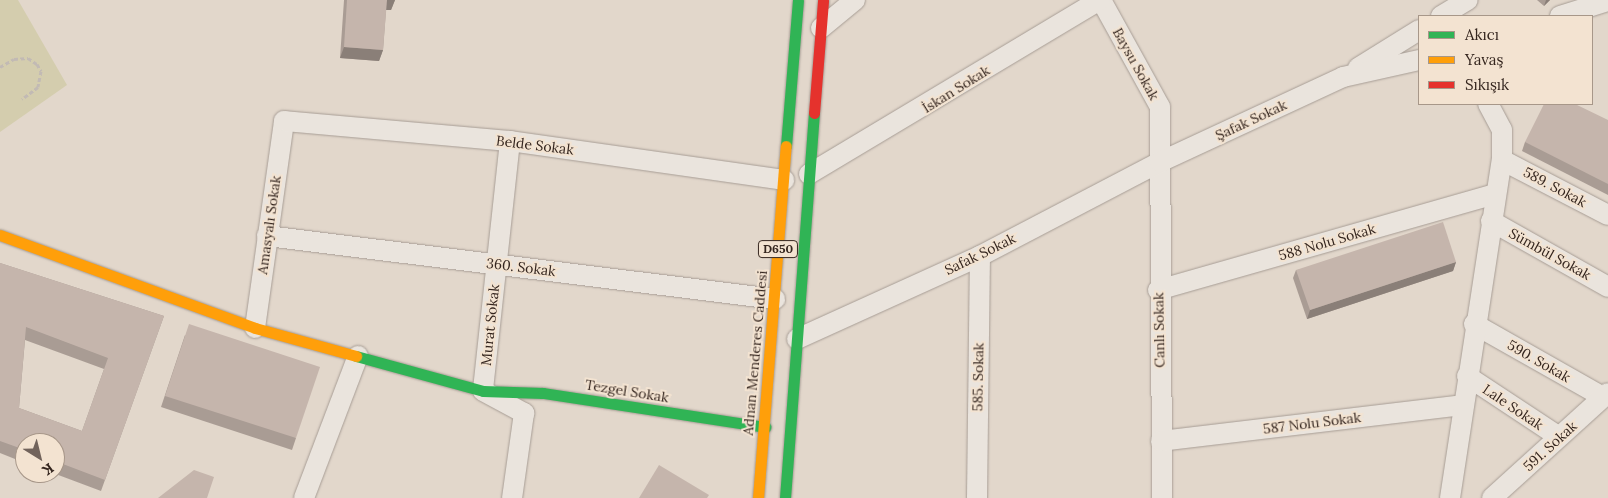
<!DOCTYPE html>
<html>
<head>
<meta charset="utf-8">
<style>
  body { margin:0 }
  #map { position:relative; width:1608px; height:498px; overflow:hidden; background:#e2d7cb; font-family:Lora,serif }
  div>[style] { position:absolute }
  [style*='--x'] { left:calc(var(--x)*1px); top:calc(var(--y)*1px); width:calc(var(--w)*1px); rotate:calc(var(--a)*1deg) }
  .green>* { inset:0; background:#d4cdae }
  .path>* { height:3px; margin-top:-1.5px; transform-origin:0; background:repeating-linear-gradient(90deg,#c2bab4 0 4px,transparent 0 6.5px) }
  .roads { filter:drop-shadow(0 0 1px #a79d95) drop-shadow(0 0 1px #a79d95) }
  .street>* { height:20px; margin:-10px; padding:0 10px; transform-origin:10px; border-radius:10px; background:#eae4dd }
  .fast>* { height:11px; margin:-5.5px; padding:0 5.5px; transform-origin:5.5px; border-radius:5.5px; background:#30b455 }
  .slow>* { height:11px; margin:-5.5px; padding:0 5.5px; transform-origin:5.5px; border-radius:5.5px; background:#ff9f0a }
  .jam>* { height:11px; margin:-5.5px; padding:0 5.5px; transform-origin:5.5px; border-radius:5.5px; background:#e5322d }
  .wall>* { inset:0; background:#a99c94 }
  .shaded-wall>* { inset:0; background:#8a7f78 }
  .building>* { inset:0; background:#c5b5ac }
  span { translate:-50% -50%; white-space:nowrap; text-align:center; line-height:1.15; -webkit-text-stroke:4px #f3e3d1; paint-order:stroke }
  .shield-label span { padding:1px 4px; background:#f3e3d1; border:1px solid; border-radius:4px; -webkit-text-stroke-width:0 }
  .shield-label { font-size:12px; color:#34251e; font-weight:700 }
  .street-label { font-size:14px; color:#34251e }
  .legend { position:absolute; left:1418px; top:15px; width:175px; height:90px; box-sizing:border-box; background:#f3e3d1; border:1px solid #a79789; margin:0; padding:6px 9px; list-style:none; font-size:15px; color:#34251e }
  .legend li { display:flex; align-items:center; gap:10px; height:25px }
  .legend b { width:25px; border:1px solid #a79789 }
  .north { position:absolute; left:15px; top:433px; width:50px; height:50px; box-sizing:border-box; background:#f3e3d1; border:1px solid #a79789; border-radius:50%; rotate:144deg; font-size:14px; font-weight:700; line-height:20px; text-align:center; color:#34251e }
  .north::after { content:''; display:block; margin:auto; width:18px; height:22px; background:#71635b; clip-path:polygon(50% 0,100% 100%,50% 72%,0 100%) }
</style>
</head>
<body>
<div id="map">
  <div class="green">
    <i style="clip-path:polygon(0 0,18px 0,67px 85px,0 132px)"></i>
  </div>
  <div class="path">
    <i style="--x:0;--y:67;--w:16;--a:-30"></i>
    <i style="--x:14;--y:59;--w:14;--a:-4"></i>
    <i style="--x:28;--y:58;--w:11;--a:34"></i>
    <i style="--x:37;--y:64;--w:8;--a:60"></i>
    <i style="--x:41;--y:71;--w:16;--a:101"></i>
    <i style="--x:38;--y:87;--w:20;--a:143"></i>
  </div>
  <div class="roads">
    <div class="street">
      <i style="--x:1101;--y:0;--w:122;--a:61.1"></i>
      <i style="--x:1160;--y:107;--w:391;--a:89.7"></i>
      <i style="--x:1441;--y:16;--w:31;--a:-31"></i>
      <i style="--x:1560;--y:16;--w:50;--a:-17.4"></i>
      <i style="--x:821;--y:28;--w:44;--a:-39.5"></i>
      <i style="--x:1358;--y:68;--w:72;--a:-31.9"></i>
      <i style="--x:510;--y:141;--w:251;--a:96.2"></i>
      <i style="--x:483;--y:391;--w:47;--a:28.2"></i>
      <i style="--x:524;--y:413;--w:86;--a:98"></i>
      <i style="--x:1502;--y:160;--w:119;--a:27.4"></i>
      <i style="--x:809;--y:174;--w:339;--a:-30.9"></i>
      <i style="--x:1491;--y:221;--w:134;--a:29.4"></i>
      <i style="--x:267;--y:236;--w:512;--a:7.07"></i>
      <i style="--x:1158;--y:290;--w:350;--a:-15.9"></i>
      <i style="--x:1474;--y:324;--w:148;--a:29.5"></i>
      <i style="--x:255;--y:328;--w:209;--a:-82"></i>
      <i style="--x:284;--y:121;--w:227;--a:5.1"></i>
      <i style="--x:510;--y:141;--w:277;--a:8.1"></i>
      <i style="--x:797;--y:339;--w:201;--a:-24.4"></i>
      <i style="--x:980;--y:256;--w:203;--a:-27.6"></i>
      <i style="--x:1160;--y:162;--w:202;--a:-24.9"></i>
      <i style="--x:1343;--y:77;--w:78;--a:-12.6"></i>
      <i style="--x:1467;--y:376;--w:110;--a:33.5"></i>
      <i style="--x:1161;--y:441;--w:304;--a:-6.8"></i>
      <i style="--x:304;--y:498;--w:152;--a:-69.2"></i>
      <i style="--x:977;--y:498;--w:242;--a:-89.3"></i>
      <i style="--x:1450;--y:498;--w:342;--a:-81.3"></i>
      <i style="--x:1502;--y:160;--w:30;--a:-90"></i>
      <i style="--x:1502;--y:130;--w:30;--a:-118"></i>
      <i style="--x:1492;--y:498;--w:156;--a:-42.2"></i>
    </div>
    <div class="fast">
      <i style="--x:786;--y:146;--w:146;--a:-85.3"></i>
      <i style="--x:356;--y:356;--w:132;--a:15.4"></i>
      <i style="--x:483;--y:391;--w:60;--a:1.9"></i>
      <i style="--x:543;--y:393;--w:225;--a:8.7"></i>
      <i style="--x:785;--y:498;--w:386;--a:-85.7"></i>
    </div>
    <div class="slow">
      <i style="--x:0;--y:235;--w:271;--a:20"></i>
      <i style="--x:255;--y:328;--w:105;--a:15.5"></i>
      <i style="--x:758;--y:498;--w:353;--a:-85.5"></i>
    </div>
    <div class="jam">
      <i style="--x:814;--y:113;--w:113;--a:-85.4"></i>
    </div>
  </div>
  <div class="wall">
    <i style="clip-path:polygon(344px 0,395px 0,391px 10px,386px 10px,383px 50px,379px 61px,340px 58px)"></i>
    <i style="clip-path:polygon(1537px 0,1550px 0,1544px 6px)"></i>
    <i style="clip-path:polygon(1608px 120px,1608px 195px,1522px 151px,1525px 142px)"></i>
    <i style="clip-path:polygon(1456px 262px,1453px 271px,1307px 319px,1293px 278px,1296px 270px)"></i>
    <i style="clip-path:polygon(evenodd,0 263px,164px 316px,101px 491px,53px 473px,55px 473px,55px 443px,25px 443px,25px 463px,0 453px,0 263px,25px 340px,104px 369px,82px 431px,19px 408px,25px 340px)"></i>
    <i style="clip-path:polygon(185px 335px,296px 438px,292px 450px,161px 407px)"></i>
  </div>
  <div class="shaded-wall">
    <i style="clip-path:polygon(386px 0,395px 0,391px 10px,383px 10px)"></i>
    <i style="clip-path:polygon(1546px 0,1550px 0,1544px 6px)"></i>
    <i style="clip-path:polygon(344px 47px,383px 50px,379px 61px,340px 58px)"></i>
    <i style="clip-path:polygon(1456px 262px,1453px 271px,1307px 319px,1310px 310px)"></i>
  </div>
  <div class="building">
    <i style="clip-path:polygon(347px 0,387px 0,383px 50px,344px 47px)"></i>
    <i style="clip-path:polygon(1544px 104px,1575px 104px,1608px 120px,1608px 184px,1525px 142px)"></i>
    <i style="clip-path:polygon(1443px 222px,1456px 262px,1310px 310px,1296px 270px)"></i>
    <i style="clip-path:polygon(evenodd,0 263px,164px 316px,105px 480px,55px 461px,55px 443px,25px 443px,25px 450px,0 441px,0 263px,26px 327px,108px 358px,82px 431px,19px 408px,26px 327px)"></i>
    <i style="clip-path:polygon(189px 324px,320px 367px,296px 438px,165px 396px)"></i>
    <i style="clip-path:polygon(659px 465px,709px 495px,707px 498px,639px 498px)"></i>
    <i style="clip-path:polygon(194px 470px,214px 477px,207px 498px,158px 498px)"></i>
  </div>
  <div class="shield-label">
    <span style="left:778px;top:249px">D650</span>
  </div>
  <div class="street-label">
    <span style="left:1136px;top:64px;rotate:61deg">Baysu Sokak</span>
    <span style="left:956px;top:89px;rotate:-32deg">İskan Sokak</span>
    <span style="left:1251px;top:120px;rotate:-25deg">Şafak Sokak</span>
    <span style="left:535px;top:145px;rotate:7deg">Belde Sokak</span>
    <span style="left:1555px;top:187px;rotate:28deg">589. Sokak</span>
    <span style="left:269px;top:225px;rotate:-82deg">Amasyalı Sokak</span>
    <span style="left:1327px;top:242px;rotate:-16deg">588 Nolu Sokak</span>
    <span style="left:980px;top:254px;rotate:-26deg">Safak Sokak</span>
    <span style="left:1550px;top:254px;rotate:29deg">Sümbül Sokak</span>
    <span style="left:521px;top:267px;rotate:7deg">360. Sokak</span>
    <span style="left:490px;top:325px;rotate:-84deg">Murat Sokak</span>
    <span style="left:1159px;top:330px;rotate:-91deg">Canlı Sokak</span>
    <span style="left:755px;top:353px;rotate:-85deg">Adnan Menderes Caddesi</span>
    <span style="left:1539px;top:361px;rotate:30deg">590. Sokak</span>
    <span style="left:978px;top:377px;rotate:-89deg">585. Sokak</span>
    <span style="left:627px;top:391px;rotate:9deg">Tezgel Sokak</span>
    <span style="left:1513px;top:407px;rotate:34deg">Lale Sokak</span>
    <span style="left:1312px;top:423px;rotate:-7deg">587 Nolu Sokak</span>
    <span style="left:1550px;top:446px;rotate:-42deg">591. Sokak</span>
  </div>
  <ul class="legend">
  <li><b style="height:6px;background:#30b455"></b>Akıcı</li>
  <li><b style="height:6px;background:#ff9f0a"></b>Yavaş</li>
  <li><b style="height:6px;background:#e5322d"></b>Sıkışık</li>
  </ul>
  <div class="north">K</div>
</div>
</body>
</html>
